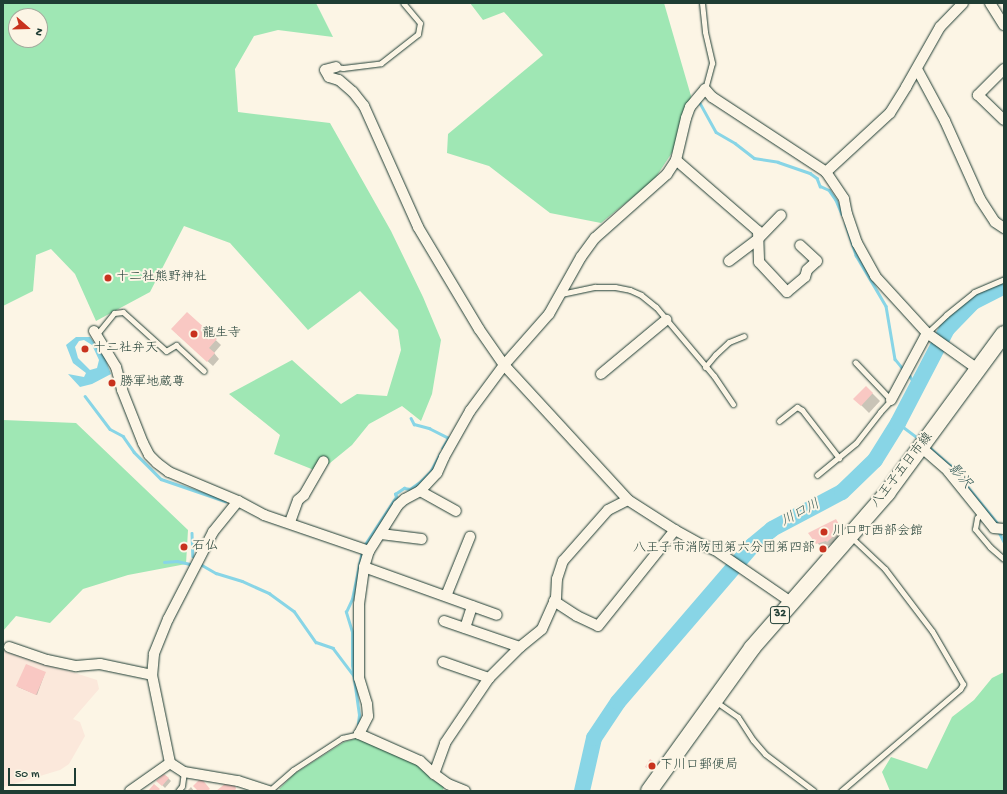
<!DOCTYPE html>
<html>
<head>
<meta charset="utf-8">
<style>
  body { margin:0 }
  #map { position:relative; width:1007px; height:794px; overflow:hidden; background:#fcf5e5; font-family:"Gochi Hand","Klee One",sans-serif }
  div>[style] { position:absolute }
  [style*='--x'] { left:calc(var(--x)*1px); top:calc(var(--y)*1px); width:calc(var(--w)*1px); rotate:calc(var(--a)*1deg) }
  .built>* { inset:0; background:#fbe8db }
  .green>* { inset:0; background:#9fe7b4 }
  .water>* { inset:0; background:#88d5e6 }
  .shadow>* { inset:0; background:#0003 }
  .stream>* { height:2.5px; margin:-1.25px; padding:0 1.25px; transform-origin:1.25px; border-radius:1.25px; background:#88d5e6 }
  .river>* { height:16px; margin:-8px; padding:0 8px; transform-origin:8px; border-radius:8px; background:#88d5e6 }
  .building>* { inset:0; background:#f9c8c3 }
  .roads { filter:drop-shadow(0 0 1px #1f3d34) drop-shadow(0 0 1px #1f3d34) }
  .lane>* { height:5px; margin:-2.5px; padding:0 2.5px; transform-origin:2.5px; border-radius:2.5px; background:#fcf5e5 }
  .street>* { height:10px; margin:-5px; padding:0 5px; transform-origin:5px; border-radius:5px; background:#fcf5e5 }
  .primary>* { height:16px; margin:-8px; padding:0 8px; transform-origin:8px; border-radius:8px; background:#fcf5e5 }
  .dots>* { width:11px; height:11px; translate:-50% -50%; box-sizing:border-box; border:2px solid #fcf5e5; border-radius:50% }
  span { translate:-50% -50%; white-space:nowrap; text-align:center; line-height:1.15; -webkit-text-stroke:4px #fcf5e5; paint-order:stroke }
  .shield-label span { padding:1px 3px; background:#fcf5e5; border:1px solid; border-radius:3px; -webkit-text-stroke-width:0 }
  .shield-label { font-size:12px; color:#1f3d34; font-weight:700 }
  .poi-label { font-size:13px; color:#1f3d34 }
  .left { translate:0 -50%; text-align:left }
  .right { translate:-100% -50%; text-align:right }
  .street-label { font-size:13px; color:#1f3d34 }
  .water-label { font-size:14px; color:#345b58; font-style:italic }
  .frame { position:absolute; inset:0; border:4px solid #1f3d34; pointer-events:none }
  .north { position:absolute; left:8px; top:8px; width:40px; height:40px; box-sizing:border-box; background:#fcf5e5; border:1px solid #a4ab9e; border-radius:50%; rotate:110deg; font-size:11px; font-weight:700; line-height:16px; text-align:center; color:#1f3d34 }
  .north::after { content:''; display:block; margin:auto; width:14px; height:18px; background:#c8321e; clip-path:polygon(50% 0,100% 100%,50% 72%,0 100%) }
  .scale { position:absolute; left:8px; top:768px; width:68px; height:18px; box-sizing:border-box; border:2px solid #1f3d34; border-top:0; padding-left:5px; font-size:12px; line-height:14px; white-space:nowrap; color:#1f3d34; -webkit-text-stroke:3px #fcf5e5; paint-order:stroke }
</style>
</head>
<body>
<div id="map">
  <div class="built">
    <i style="clip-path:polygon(3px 650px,97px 680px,99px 689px,73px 719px,80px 722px,85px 736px,69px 764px,60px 770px,3px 787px)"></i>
  </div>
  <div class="green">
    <i style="clip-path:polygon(evenodd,3px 3px,316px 3px,333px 37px,278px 30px,254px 36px,235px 69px,238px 112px,330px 123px,391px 231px,423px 297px,441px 340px,432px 394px,421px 421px,402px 406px,369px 424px,352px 445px,319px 472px,274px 454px,280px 435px,229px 394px,292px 360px,341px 404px,357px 394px,387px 396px,401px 350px,398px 330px,360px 291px,308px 330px,230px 243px,184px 226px,150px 292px,96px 321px,75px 274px,51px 249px,36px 255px,33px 291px,3px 306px,3px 3px,16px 16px,40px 16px,40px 40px,16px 40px,16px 16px)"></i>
    <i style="clip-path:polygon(470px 3px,664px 3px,691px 96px,685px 133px,654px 180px,601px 223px,550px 213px,489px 166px,447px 153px,448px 134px,543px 55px,504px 12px,483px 20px)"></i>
    <i style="clip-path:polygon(3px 420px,76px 423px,188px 530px,186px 564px,128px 575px,83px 589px,50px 623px,16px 616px,3px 631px)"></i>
    <i style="clip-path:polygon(1004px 672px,1004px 791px,890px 791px,882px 772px,891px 757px,927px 769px,952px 717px,974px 700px,992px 678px)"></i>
    <i style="clip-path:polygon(362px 737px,421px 763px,431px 779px,444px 786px,443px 791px,281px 791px,279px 789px,294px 774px,344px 742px)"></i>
  </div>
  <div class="water">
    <i style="clip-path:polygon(evenodd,76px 337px,90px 337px,105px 358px,111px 374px,92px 384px,80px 387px,68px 374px,84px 377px,86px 373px,73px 363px,66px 345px,76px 337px,84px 340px,92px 345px,99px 360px,97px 368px,90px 370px,78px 358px,75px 347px,79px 341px,84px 340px)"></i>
  </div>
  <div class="shadow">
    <i style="clip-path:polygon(187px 313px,221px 345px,214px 353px,219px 359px,213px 366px,177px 334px)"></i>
    <i style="clip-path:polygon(866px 387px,880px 401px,869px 413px,855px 399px)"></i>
    <i style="clip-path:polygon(836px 521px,843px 530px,840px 532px,842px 535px,834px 541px,835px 542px,823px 548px,828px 552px,826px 553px,810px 534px)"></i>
    <i style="clip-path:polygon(45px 673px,37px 695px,18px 687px)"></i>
    <i style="clip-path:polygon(166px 776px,171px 781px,165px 788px,158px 781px)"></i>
    <i style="clip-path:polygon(191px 787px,194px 791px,187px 791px)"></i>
  </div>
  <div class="stream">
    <i style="--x:700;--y:103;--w:33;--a:61"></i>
    <i style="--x:716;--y:132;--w:22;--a:30"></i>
    <i style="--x:735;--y:143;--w:24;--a:38"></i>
    <i style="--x:754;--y:158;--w:24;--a:9"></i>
    <i style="--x:778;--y:162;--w:34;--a:19"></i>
    <i style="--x:810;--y:173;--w:9;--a:36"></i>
    <i style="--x:817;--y:178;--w:9;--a:69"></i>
    <i style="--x:820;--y:186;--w:10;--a:24"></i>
    <i style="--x:829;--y:190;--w:12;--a:55"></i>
    <i style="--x:836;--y:200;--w:15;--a:67"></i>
    <i style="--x:846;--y:224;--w:33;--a:72"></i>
    <i style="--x:856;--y:255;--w:59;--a:59.5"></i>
    <i style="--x:886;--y:306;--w:54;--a:80.4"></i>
    <i style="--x:895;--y:359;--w:13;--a:51"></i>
    <i style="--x:910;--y:376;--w:13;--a:61"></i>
    <i style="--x:85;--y:396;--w:41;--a:52.9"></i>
    <i style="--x:110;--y:429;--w:15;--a:28"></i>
    <i style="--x:123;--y:436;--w:19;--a:55"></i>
    <i style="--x:134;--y:452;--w:38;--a:45"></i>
    <i style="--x:161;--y:479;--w:68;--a:19"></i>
    <i style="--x:411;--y:418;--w:7;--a:63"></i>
    <i style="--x:414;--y:424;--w:16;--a:15"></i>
    <i style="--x:429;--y:428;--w:22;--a:27"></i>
    <i style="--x:449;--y:438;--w:12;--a:121"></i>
    <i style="--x:898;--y:423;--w:26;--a:37"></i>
    <i style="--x:928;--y:446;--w:29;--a:41"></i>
    <i style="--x:950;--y:465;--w:77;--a:50.8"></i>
    <i style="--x:998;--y:530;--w:13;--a:63"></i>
    <i style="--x:192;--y:533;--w:23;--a:88"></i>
    <i style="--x:364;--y:546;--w:59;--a:-56.9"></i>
    <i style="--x:396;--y:497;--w:3;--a:-108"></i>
    <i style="--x:395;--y:494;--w:11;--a:-34"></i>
    <i style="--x:404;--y:488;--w:6;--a:9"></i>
    <i style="--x:410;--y:489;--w:14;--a:-36"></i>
    <i style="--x:421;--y:481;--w:13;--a:-45"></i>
    <i style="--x:430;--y:472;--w:21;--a:-61"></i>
    <i style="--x:164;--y:562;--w:13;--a:-4"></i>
    <i style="--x:177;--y:561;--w:13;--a:13"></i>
    <i style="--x:202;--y:565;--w:16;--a:30"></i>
    <i style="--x:216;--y:573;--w:27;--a:17"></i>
    <i style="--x:242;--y:581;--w:30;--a:24"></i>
    <i style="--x:269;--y:593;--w:31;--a:36"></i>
    <i style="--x:294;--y:611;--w:38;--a:55"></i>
    <i style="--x:316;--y:642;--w:18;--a:19"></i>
    <i style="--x:333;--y:648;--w:34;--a:53"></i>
    <i style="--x:358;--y:724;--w:9;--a:-84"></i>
    <i style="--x:359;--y:715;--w:50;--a:-98"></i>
    <i style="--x:352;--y:665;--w:33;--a:-90"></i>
    <i style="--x:352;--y:632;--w:21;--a:-107"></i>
    <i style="--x:346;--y:612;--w:14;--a:-65"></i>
    <i style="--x:352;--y:599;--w:49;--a:-78.2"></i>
  </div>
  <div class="river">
    <i style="--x:582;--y:791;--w:54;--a:-77.2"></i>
    <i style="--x:594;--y:738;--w:43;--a:-56.3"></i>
    <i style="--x:618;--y:702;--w:206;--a:-49.3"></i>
    <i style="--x:752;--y:546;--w:26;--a:-40"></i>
    <i style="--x:772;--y:529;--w:79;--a:-27.9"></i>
    <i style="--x:842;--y:492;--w:46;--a:-44.1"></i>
    <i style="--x:875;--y:460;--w:44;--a:-58.1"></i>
    <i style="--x:898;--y:423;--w:106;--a:-62.5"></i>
    <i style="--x:947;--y:329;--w:37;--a:-46"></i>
    <i style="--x:973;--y:302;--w:35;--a:-27"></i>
  </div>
  <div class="building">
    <i style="clip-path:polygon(187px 312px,217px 339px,209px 348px,215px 353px,207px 362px,171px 329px)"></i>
    <i style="clip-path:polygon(866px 386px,873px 393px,861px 406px,853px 399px)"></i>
    <i style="clip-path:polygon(836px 519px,840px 526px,837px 528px,839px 531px,827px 542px,826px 541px,816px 544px,808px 533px)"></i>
    <i style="clip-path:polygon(26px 664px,46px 672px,36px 695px,16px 686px)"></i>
    <i style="clip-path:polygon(650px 759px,659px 765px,654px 772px,645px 767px)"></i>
    <i style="clip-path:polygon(164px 774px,169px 778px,162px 786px,156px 781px)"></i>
    <i style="clip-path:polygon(201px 778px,210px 789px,207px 791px,198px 791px,193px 786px)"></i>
    <i style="clip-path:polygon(226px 783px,235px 785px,236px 789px,234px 791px,216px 791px)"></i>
    <i style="clip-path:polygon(154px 784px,160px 789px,158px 791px,148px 791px)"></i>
  </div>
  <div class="roads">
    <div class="lane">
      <i style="--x:702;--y:3;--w:29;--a:84"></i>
      <i style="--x:705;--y:32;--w:32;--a:77"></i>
      <i style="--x:712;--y:63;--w:27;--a:105"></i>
      <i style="--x:336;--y:67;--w:7;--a:8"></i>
      <i style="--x:343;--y:68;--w:38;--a:-7"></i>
      <i style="--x:381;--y:63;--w:47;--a:-38.1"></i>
      <i style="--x:418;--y:34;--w:11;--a:-80"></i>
      <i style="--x:420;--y:23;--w:26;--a:-130"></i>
      <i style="--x:561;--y:294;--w:35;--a:-12"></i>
      <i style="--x:595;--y:287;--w:20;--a:0"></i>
      <i style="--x:615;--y:287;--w:15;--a:11"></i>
      <i style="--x:630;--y:290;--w:12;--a:24"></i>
      <i style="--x:641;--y:295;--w:19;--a:39"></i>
      <i style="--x:656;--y:307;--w:90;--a:50"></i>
      <i style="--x:714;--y:376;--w:34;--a:56"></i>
      <i style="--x:927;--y:333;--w:26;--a:-43"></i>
      <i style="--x:946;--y:315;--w:36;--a:-39"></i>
      <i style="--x:974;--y:292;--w:33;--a:-23"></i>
      <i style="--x:97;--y:334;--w:27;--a:-51"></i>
      <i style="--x:114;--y:313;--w:9;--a:-6"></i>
      <i style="--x:123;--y:312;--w:58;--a:42.2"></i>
      <i style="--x:166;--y:351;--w:12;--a:-31"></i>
      <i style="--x:176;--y:345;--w:38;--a:43"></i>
      <i style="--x:705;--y:367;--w:16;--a:-50"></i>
      <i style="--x:715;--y:355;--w:19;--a:-43"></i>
      <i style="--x:729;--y:342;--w:16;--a:-22"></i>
      <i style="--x:779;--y:421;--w:23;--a:-38"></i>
      <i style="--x:797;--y:407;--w:6;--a:31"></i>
      <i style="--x:802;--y:410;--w:61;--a:52.4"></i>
      <i style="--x:817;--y:475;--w:50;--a:-39.4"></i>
      <i style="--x:856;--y:443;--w:39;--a:-52"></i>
      <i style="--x:880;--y:412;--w:16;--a:-47"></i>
      <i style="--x:891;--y:400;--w:52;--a:-133.5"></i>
      <i style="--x:981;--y:513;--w:6;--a:129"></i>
      <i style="--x:977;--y:518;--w:11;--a:100"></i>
      <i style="--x:975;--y:529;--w:23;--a:50"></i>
      <i style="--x:990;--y:547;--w:18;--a:41"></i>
      <i style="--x:715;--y:701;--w:28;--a:35"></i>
      <i style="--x:738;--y:717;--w:27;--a:57"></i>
      <i style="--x:753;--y:740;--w:18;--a:49"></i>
      <i style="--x:765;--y:754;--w:61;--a:37.1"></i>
      <i style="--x:178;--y:791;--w:6;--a:-51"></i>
      <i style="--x:182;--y:786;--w:14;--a:-82"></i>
      <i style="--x:269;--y:791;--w:32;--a:-41"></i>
      <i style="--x:293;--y:770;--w:59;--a:-33.1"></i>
      <i style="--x:342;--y:738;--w:17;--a:-13"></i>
      <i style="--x:841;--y:791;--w:157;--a:-40.6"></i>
      <i style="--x:960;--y:689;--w:6;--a:-59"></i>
      <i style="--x:963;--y:684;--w:61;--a:-120.3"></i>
      <i style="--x:932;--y:631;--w:78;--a:-127.2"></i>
      <i style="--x:885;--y:569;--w:47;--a:-136.7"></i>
    </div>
    <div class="street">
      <i style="--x:990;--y:3;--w:26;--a:58"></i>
      <i style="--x:336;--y:67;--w:11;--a:165"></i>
      <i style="--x:325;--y:70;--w:8;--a:60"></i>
      <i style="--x:329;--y:77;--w:10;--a:17"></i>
      <i style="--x:339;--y:80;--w:18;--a:41"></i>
      <i style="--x:353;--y:92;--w:18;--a:52"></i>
      <i style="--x:364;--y:106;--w:133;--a:65.9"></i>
      <i style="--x:418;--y:227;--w:119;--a:59.1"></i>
      <i style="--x:479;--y:329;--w:44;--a:55.2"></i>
      <i style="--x:504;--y:365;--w:183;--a:47.4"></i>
      <i style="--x:628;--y:500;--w:56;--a:32.6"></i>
      <i style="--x:675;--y:530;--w:29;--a:29"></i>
      <i style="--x:700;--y:544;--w:16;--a:22"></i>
      <i style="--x:715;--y:550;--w:92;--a:34.4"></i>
      <i style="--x:917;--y:69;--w:59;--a:61.7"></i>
      <i style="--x:945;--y:121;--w:85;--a:65.8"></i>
      <i style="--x:980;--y:199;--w:27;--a:57"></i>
      <i style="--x:995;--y:222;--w:11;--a:34"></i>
      <i style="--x:1004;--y:69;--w:37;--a:135"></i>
      <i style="--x:978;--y:95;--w:36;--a:44"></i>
      <i style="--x:676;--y:160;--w:108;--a:40.9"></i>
      <i style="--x:758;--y:231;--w:31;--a:88"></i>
      <i style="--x:759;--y:262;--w:41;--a:47"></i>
      <i style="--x:787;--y:292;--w:23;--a:-40"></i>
      <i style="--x:805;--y:277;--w:7;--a:-74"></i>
      <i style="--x:807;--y:270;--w:13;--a:-42"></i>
      <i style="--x:817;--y:261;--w:23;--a:-137"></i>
      <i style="--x:826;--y:172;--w:87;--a:-42.7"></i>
      <i style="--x:890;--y:113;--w:31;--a:-58"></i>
      <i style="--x:906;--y:87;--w:69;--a:-60.5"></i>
      <i style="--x:940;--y:27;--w:33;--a:-46"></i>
      <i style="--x:729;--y:261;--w:36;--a:-37"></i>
      <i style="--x:758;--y:239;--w:33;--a:-46"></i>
      <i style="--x:94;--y:331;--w:42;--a:58.6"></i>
      <i style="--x:116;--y:367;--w:24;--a:75"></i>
      <i style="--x:122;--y:390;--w:57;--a:68.4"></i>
      <i style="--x:143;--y:443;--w:13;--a:63"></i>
      <i style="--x:149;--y:455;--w:11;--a:45"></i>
      <i style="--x:157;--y:463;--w:15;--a:37"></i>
      <i style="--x:169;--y:472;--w:75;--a:22.8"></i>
      <i style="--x:238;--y:501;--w:30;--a:28"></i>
      <i style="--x:264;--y:515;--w:111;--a:18.9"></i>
      <i style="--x:601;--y:374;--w:85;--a:-39.7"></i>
      <i style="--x:891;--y:400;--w:76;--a:-61.8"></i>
      <i style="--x:922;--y:448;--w:35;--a:41"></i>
      <i style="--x:948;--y:471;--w:73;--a:51.1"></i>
      <i style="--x:994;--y:528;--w:10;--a:6"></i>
      <i style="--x:420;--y:491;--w:41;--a:29.1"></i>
      <i style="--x:238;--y:501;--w:40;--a:129"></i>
      <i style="--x:213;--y:532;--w:98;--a:117.3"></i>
      <i style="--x:168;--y:619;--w:38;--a:112"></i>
      <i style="--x:154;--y:654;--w:21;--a:95"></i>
      <i style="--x:152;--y:675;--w:90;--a:78.4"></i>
      <i style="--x:170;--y:763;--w:17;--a:33"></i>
      <i style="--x:184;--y:772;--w:55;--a:9.5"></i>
      <i style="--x:238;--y:781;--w:33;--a:18"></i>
      <i style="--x:290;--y:522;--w:23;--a:-70"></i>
      <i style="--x:298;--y:500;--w:8;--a:-40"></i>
      <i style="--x:304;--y:495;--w:39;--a:-60"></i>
      <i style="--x:381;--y:534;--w:41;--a:7"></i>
      <i style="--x:364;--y:567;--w:141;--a:19.8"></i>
      <i style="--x:446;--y:596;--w:64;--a:-67.9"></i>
      <i style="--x:554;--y:601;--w:27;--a:33"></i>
      <i style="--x:577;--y:616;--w:23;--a:25"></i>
      <i style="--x:598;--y:626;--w:123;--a:-51.3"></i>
      <i style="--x:444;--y:621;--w:80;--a:18.9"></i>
      <i style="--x:465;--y:628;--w:23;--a:-72"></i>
      <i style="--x:9;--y:647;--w:40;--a:18.9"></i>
      <i style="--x:47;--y:660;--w:30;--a:12"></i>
      <i style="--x:76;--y:666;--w:24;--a:-5"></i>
      <i style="--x:100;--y:664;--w:53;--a:11.9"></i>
      <i style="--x:443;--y:662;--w:49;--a:19.2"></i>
      <i style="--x:434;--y:774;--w:33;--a:-70"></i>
      <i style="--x:445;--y:743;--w:78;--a:-55.9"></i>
      <i style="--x:489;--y:678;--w:44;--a:-45"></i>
      <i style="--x:520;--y:647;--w:28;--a:-39"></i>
      <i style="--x:542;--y:629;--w:34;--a:-66"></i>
      <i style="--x:556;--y:598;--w:19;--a:-87"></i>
      <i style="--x:557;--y:579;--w:19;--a:-72"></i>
      <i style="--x:563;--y:561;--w:68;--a:-48.6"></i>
      <i style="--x:608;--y:510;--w:22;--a:-27"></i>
      <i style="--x:130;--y:791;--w:49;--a:-35"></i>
      <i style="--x:465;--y:791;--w:18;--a:-158"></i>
      <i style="--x:448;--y:784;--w:17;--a:-144"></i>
      <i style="--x:434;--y:774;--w:19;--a:-137"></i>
      <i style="--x:420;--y:761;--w:67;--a:-156.1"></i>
      <i style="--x:359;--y:734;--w:20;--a:-63"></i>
      <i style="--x:368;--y:716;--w:12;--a:-95"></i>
      <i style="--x:367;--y:704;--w:27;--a:-107"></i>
      <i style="--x:359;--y:678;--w:74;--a:-90"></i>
      <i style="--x:359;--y:604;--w:37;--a:-82"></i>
      <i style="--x:364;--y:567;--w:17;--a:-73"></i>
      <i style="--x:369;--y:551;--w:54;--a:-57.8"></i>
      <i style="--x:398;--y:505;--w:9;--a:-41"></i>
      <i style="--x:405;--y:499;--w:17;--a:-28"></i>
      <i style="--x:420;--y:491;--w:25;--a:-47"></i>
      <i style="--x:437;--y:473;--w:17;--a:-66"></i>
      <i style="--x:444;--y:457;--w:53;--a:-60.5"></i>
      <i style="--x:470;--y:411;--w:57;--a:-53.5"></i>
      <i style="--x:504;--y:365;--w:68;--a:-48.6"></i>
      <i style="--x:549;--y:314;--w:65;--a:-60.7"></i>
      <i style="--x:581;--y:257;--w:24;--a:-54"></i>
      <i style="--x:595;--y:238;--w:96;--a:-41.6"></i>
      <i style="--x:667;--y:174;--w:17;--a:-57"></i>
      <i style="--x:676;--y:160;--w:43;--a:-76.6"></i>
      <i style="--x:686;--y:118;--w:12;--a:-70"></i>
      <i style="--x:690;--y:107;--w:23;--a:-50"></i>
      <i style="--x:705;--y:89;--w:11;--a:49"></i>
      <i style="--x:712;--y:97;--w:136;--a:33.3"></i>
      <i style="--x:826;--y:172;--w:32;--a:56"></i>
      <i style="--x:844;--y:199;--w:15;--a:79"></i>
      <i style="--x:847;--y:214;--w:31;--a:71"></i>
      <i style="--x:857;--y:243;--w:38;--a:61"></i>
      <i style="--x:875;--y:276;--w:77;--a:47.6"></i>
      <i style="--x:927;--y:333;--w:64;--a:35.4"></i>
    </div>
    <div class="primary">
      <i style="--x:649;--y:791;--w:176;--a:-54.2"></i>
      <i style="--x:752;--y:648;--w:206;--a:-48.9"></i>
      <i style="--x:887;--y:493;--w:197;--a:-53.7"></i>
    </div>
  </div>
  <div class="dots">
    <i style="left:108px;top:278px;background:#c8321e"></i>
    <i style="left:194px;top:334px;background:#c8321e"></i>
    <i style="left:85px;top:349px;background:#c8321e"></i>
    <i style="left:112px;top:383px;background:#c8321e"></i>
    <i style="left:824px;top:532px;background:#c8321e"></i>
    <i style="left:184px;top:547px;background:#c8321e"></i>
    <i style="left:823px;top:549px;background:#c8321e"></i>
    <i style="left:652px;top:766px;background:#c8321e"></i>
  </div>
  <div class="shield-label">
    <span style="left:780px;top:615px">32</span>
  </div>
  <div class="poi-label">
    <span class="left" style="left:116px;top:278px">十二社熊野神社</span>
    <span class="left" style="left:202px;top:334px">龍生寺</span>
    <span class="left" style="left:93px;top:349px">十二社弁天</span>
    <span class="left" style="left:120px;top:383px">勝軍地蔵尊</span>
    <span class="left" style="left:832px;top:532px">川口町西部会館</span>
    <span class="left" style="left:192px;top:547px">石仏</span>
    <span class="right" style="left:815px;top:549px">八王子市消防団第六分団第四部</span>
    <span class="left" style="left:660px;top:766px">下川口郵便局</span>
  </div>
  <div class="street-label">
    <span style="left:903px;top:471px;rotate:-52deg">八王子五日市線</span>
  </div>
  <div class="water-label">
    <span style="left:959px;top:477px;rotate:49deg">影沢</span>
    <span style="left:801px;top:514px;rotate:-28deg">川口川</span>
  </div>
  <div class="frame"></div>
  <div class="north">N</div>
  <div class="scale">50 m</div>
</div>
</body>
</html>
